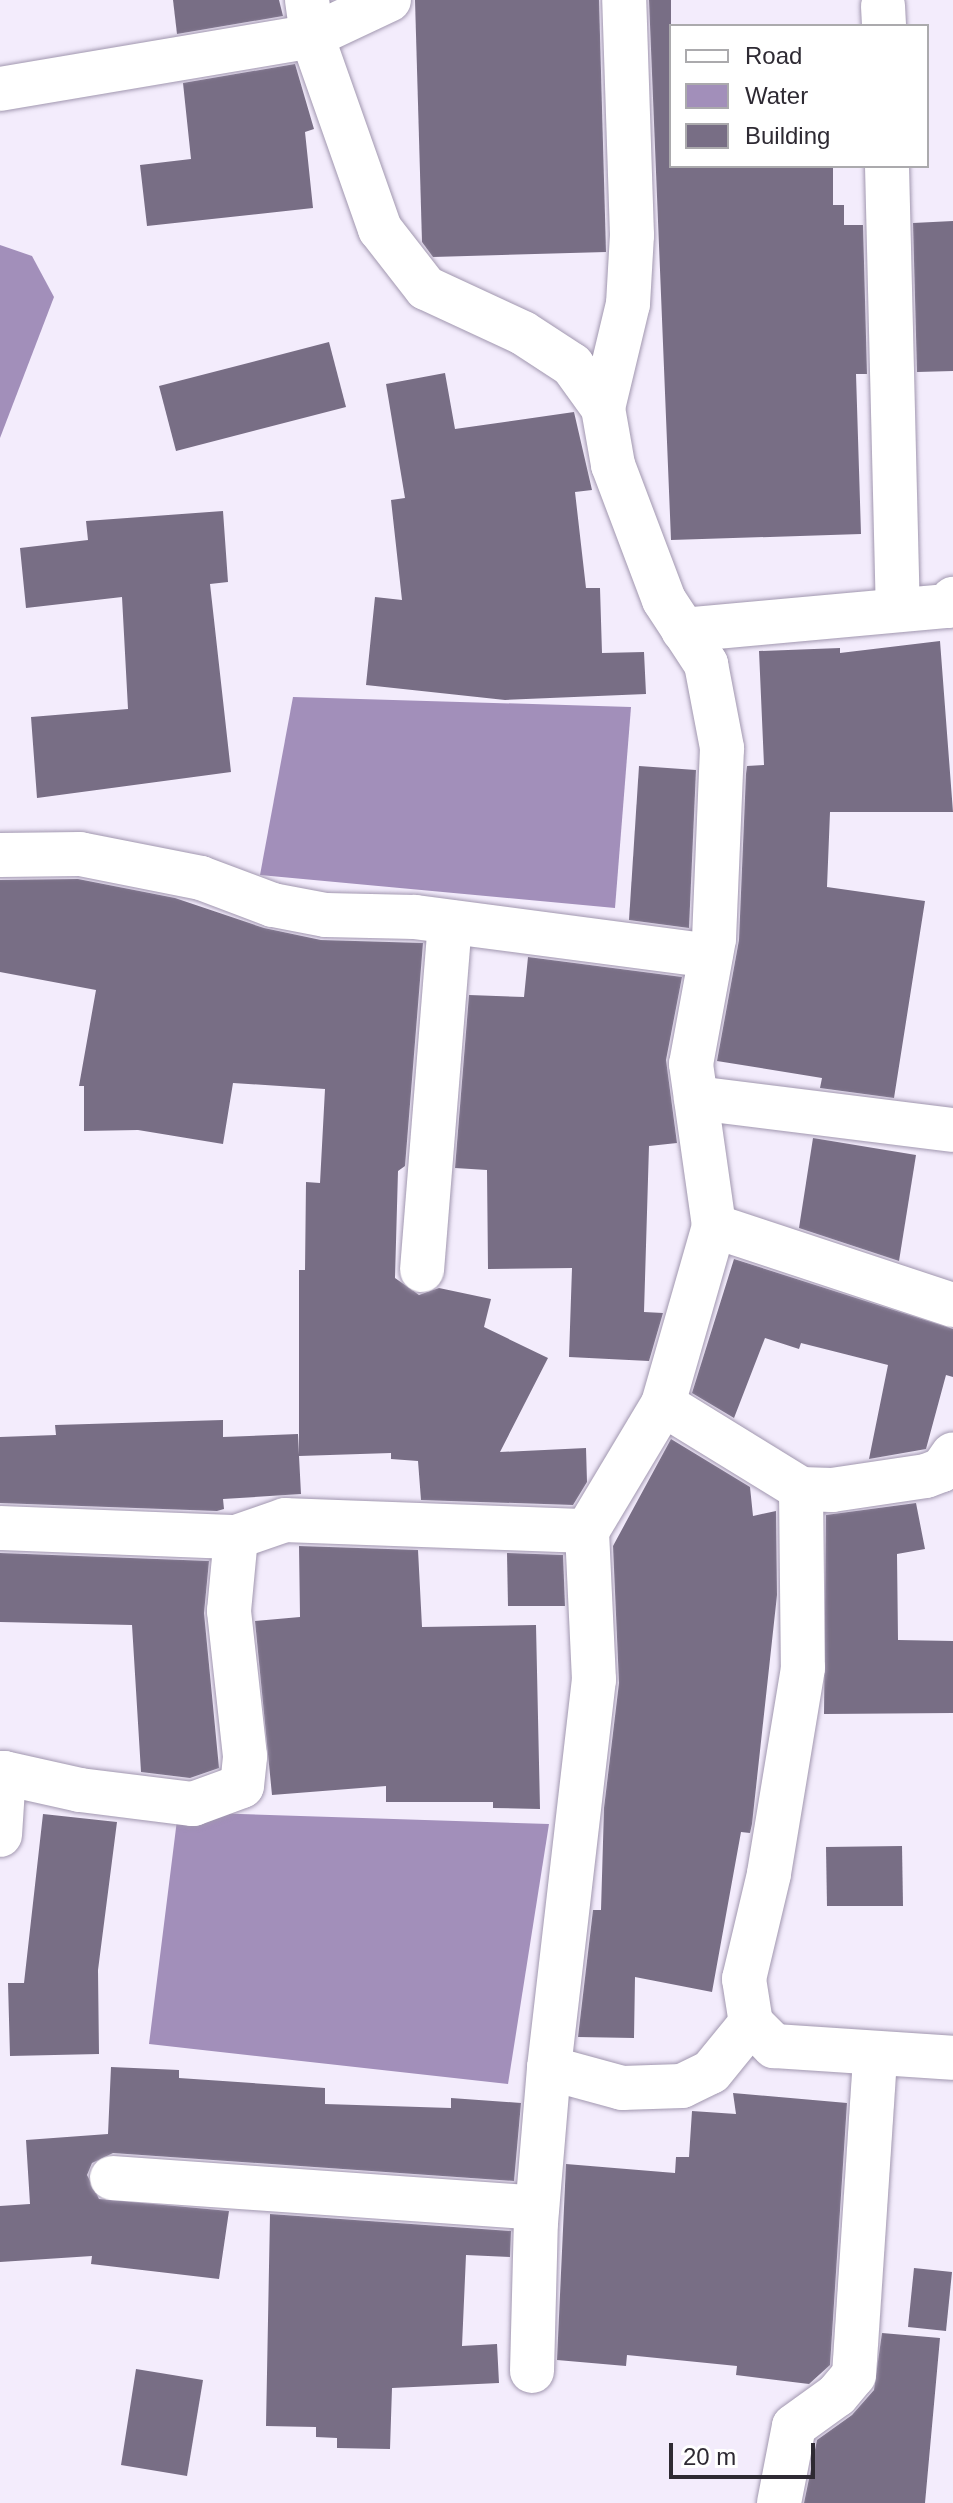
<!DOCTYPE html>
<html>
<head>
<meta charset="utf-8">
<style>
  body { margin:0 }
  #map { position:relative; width:953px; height:2503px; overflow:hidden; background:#f3ecfc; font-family:Helvetica,sans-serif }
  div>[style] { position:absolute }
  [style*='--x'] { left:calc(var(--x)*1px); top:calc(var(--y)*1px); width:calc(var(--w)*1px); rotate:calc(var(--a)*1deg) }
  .water>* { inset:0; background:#a28fba }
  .building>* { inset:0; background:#786e85 }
  .roads { filter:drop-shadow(0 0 2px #a197af) drop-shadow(0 0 2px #a197af) }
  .street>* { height:44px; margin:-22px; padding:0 22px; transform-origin:22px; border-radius:22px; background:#fff }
  .secondary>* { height:44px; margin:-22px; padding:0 22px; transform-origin:22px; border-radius:22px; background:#fff }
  span { translate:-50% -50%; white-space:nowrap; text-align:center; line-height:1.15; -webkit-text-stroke:8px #fff; paint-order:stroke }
  .legend { position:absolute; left:669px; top:24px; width:260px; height:144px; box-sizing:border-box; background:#fff; border:2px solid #abaaad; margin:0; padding:10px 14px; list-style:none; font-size:24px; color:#2e2a33 }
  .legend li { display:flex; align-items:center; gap:16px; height:40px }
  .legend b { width:40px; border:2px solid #abaaad }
  .scale { position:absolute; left:669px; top:2443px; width:146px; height:36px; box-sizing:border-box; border:4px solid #2e2a33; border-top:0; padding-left:10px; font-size:24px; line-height:28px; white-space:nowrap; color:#2e2a33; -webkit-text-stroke:6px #fff; paint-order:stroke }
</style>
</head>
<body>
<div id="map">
  <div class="water">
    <i style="clip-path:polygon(0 245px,32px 256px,54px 297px,0 438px)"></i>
    <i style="clip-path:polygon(293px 697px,631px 707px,615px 908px,260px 875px)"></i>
    <i style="clip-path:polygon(178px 1812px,549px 1824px,508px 2084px,149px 2044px)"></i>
  </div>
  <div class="building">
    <i style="clip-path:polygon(173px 0,279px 0,283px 16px,177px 34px)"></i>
    <i style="clip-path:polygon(415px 0,599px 0,606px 252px,433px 257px,422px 242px)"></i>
    <i style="clip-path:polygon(649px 0,671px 0,671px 166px,833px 166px,833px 205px,844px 205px,844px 225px,863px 225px,867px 374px,856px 374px,861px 534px,671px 540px)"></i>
    <i style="clip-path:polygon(295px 64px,314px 129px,305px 132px,313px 208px,147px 226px,140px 165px,191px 159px,183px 83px)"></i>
    <i style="clip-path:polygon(953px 221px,953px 371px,917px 372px,913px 223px)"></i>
    <i style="clip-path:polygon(329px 342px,346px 407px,176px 451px,159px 386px)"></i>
    <i style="clip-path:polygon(445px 373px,455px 429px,574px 412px,592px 490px,575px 492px,586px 588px,600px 588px,602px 653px,644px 652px,646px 694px,505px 700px,366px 685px,375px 597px,402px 600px,391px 500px,405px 498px,386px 384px)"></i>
    <i style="clip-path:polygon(223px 511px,228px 582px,210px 584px,231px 772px,37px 798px,31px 717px,128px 709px,122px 597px,26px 608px,20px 548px,88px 540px,86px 521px)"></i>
    <i style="clip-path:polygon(940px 641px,953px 812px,830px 812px,827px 887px,925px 901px,894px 1098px,820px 1088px,822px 1078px,717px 1061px,739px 940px,746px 774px,747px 766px,764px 765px,759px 651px,840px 648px,840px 653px)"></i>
    <i style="clip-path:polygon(639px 766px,696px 770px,689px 928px,629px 920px)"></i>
    <i style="clip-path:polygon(78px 879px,175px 898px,264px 928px,321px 940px,423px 943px,405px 1166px,398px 1171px,395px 1278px,419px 1295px,439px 1288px,491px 1299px,484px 1327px,548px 1358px,500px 1452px,586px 1448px,587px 1482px,573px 1505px,421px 1500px,418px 1461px,391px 1459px,391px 1453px,299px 1456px,301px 1494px,223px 1499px,224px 1509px,217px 1511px,0 1503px,0 1437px,56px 1435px,55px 1425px,223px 1420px,223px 1437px,298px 1434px,299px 1455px,299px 1270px,305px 1270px,306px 1182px,320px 1183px,325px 1089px,233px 1083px,223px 1144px,138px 1130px,84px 1131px,84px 1086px,79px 1086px,96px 990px,0 972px,0 880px)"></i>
    <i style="clip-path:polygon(528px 957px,682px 977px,666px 1060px,677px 1143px,649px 1146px,644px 1312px,663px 1313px,649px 1361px,569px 1357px,572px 1268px,488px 1269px,487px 1170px,455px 1168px,469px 995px,524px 997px)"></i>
    <i style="clip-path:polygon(813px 1138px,916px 1155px,899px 1261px,799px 1228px)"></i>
    <i style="clip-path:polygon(734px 1259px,953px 1329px,953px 1377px,946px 1375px,926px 1449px,869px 1459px,888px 1365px,801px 1343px,799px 1349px,765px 1338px,734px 1418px,692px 1393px)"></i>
    <i style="clip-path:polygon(671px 1439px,750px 1487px,753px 1516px,776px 1511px,777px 1595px,752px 1824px,750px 1833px,741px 1832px,712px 1992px,635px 1977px,634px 2038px,578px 2037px,593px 1910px,601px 1910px,604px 1808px,619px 1683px,613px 1546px)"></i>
    <i style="clip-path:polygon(916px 1503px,925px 1549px,897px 1554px,898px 1640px,953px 1641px,953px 1713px,824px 1714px,826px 1515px)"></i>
    <i style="clip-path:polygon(299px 1546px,418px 1550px,422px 1627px,536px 1625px,540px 1809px,493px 1808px,493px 1802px,386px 1802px,386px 1786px,272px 1795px,255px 1621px,300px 1617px)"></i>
    <i style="clip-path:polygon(0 1553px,209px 1561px,204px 1613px,219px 1768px,190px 1778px,141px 1772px,132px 1625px,0 1622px)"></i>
    <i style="clip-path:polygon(507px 1553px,563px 1555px,565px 1606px,508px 1606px)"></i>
    <i style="clip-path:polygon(43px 1814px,117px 1822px,98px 1970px,99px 2054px,10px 2056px,8px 1983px,24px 1983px)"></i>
    <i style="clip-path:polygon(902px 1846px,903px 1906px,827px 1906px,826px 1847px)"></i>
    <i style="clip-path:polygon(111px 2067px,179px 2070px,179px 2078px,325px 2088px,325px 2104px,451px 2108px,451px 2098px,521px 2103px,514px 2181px,113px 2153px,92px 2163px,87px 2175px,99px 2199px,229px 2211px,219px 2279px,91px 2264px,92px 2256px,0 2262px,0 2206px,30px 2204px,26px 2140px,108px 2134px)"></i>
    <i style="clip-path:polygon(733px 2093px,847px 2103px,830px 2365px,809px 2384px,736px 2375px,737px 2366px,627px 2355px,626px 2366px,557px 2360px,566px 2164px,675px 2173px,676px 2157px,689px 2157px,692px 2111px,736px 2114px)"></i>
    <i style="clip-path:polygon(270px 2214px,511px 2231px,510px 2257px,466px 2255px,462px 2346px,497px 2344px,499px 2383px,392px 2388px,390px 2449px,337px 2448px,337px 2438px,316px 2437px,316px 2427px,266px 2426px)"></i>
    <i style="clip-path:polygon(914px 2268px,952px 2272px,946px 2331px,908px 2327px)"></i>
    <i style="clip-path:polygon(882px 2333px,940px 2338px,925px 2503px,804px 2503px,817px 2440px,852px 2415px,874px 2390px)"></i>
    <i style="clip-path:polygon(136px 2369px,203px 2380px,187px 2476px,121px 2465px)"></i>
  </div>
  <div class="roads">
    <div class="street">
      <i style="--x:883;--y:6;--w:20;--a:87"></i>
      <i style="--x:0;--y:89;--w:316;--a:-9.6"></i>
      <i style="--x:312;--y:36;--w:85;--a:-25.1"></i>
      <i style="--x:887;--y:166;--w:444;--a:88.6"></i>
      <i style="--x:603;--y:408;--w:107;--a:-76.5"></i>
      <i style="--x:628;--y:304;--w:69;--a:-86.7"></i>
      <i style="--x:632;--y:235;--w:235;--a:-91.9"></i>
      <i style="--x:683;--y:630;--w:266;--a:-5.2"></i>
      <i style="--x:948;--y:606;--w:9;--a:-54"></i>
      <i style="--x:0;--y:855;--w:80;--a:-0.7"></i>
      <i style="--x:80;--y:854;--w:123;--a:11.2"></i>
      <i style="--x:201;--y:878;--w:77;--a:20.6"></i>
      <i style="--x:273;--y:905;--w:54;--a:10.7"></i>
      <i style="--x:326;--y:915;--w:89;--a:1.3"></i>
      <i style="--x:415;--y:917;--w:298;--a:7.5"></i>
      <i style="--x:696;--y:1098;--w:259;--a:7.1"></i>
      <i style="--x:422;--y:1270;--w:349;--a:-85.4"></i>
      <i style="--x:663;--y:1404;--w:162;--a:31.6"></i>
      <i style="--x:801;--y:1489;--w:31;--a:2"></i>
      <i style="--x:832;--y:1490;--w:95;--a:-8.5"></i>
      <i style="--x:926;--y:1476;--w:17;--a:-21"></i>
      <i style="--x:942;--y:1470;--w:19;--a:-55"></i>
      <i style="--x:801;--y:1489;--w:179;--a:89.4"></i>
      <i style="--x:803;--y:1668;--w:209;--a:99.4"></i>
      <i style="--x:769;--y:1874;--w:108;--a:103.4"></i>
      <i style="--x:744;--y:1979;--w:45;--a:81"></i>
      <i style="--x:751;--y:2023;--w:33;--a:45"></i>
      <i style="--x:774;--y:2046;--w:179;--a:3.8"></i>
      <i style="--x:0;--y:1528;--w:236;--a:2.2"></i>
      <i style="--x:0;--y:1773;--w:4;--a:0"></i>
      <i style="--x:4;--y:1773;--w:62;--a:93.7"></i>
      <i style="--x:4;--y:1773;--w:78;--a:12.6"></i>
      <i style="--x:80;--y:1790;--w:114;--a:7.1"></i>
      <i style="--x:193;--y:1804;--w:52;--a:-20.2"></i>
      <i style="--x:242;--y:1786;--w:30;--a:-84"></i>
      <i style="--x:245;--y:1756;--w:146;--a:-96.3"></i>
      <i style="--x:229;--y:1611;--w:74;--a:-84.6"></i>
      <i style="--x:236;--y:1537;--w:52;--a:-19.1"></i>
      <i style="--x:285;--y:1520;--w:302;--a:2.1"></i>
      <i style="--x:587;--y:1531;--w:148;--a:-59.1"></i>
      <i style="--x:663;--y:1404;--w:185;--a:-74"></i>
      <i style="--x:549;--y:2068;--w:76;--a:15.3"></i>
      <i style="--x:622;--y:2088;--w:60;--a:-1.9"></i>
      <i style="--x:682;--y:2086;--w:32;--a:-26"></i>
      <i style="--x:711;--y:2072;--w:63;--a:-50.8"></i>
      <i style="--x:112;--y:2178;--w:426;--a:4"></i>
      <i style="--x:532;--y:2371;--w:148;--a:-88.5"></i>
      <i style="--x:536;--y:2223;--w:156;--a:-85.2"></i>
      <i style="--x:549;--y:2068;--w:391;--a:-83.4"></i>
      <i style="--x:594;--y:1680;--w:149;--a:-92.7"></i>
      <i style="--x:779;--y:2503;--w:78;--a:-79"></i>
      <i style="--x:794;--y:2426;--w:53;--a:-35.8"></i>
      <i style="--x:837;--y:2395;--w:26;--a:-50"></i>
      <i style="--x:854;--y:2375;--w:321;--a:-86.2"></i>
    </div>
    <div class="secondary">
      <i style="--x:307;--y:0;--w:36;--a:82"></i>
      <i style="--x:312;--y:36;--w:205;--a:70.6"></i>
      <i style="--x:380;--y:229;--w:75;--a:52.1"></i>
      <i style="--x:426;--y:288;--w:107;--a:24.9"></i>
      <i style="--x:523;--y:333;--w:59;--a:33.1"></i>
      <i style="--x:572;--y:365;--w:53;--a:54.2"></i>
      <i style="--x:603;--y:408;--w:58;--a:80"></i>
      <i style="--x:613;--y:465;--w:144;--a:69.3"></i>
      <i style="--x:664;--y:600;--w:77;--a:56.7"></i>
      <i style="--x:706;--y:664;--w:86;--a:79.2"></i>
      <i style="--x:722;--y:748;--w:191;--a:92.4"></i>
      <i style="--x:714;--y:939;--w:127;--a:100.4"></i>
      <i style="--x:691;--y:1064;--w:164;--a:81.9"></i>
      <i style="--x:714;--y:1226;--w:252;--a:18.3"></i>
    </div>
  </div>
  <ul class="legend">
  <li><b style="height:10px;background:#fff"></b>Road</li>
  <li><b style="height:22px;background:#a28fba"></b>Water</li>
  <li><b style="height:22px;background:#786e85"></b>Building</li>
  </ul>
  <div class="scale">20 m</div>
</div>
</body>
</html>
